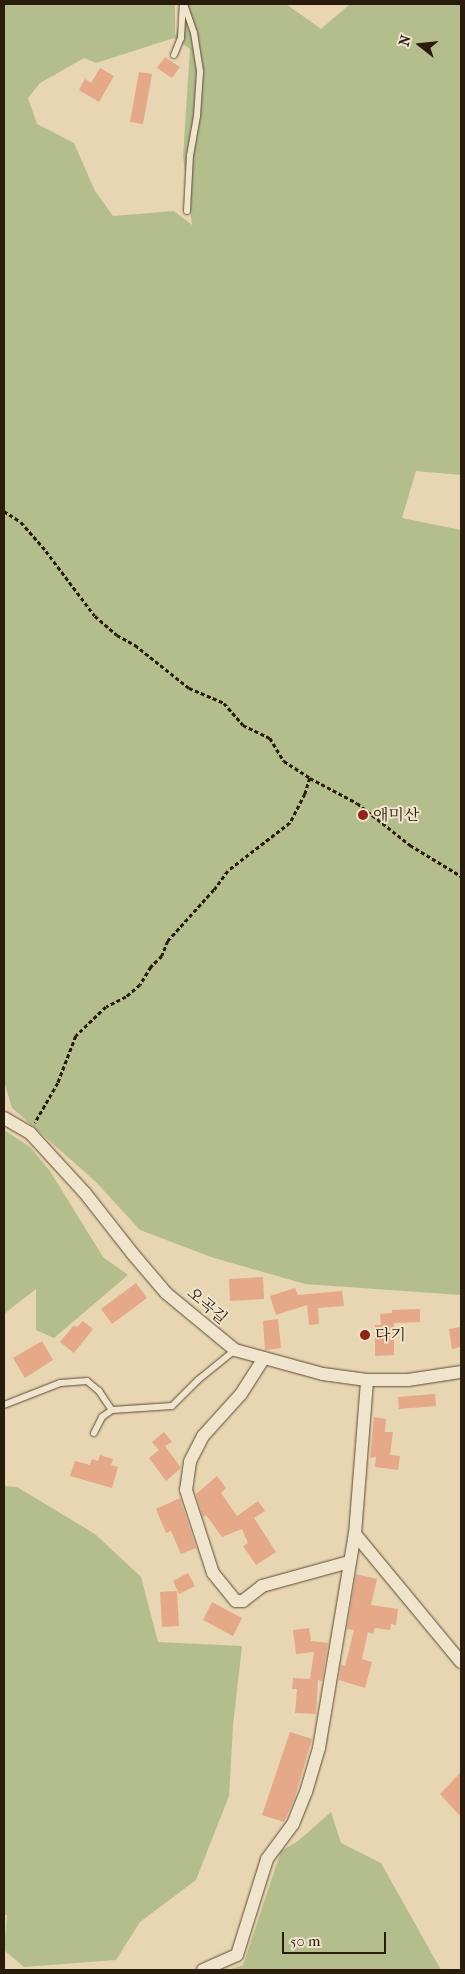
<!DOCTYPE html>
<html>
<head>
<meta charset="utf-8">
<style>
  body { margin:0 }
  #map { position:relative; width:465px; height:1974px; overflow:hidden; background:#e8d5b1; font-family:"IM FELL French Canon","Noto Serif KR",serif }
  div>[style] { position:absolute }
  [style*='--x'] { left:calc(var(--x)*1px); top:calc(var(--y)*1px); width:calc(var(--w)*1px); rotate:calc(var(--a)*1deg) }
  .green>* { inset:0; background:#b4be8d }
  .building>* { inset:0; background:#e5a889 }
  .path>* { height:2.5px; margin-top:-1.25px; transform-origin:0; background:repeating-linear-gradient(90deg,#291c0d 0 4px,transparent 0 6.5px) }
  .roads { filter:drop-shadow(0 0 1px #594a36) drop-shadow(0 0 1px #594a36) }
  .lane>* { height:6px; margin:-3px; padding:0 3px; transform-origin:3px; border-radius:3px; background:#f0e4cc }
  .street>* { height:12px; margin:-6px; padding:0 6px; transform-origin:6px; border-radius:6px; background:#f0e4cc }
  .dots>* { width:14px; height:14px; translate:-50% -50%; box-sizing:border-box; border:2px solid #f0e4cc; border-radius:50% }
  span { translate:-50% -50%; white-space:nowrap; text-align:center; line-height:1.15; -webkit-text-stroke:4px #f0e4cc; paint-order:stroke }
  .poi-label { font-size:16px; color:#291c0d }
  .left { translate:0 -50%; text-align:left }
  .street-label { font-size:16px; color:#291c0d }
  .frame { position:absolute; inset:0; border:5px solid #291c0d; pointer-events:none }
  .north { position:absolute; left:395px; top:20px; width:50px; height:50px; -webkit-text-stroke:4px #f0e4cc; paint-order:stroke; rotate:286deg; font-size:14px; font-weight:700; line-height:20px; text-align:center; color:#291c0d }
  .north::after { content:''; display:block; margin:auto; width:18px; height:22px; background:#291c0d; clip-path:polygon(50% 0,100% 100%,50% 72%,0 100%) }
  .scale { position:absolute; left:282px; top:1932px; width:104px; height:22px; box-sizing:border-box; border:2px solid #291c0d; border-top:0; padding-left:6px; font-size:15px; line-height:18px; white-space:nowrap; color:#291c0d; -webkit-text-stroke:4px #f0e4cc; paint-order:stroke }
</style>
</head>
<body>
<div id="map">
  <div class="green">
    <i style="clip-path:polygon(evenodd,4px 4px,175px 4px,175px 36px,188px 4px,286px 4px,321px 29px,350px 4px,461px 4px,461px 475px,416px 471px,402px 518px,461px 530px,461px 1295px,305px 1284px,211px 1257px,140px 1230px,95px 1181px,12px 1108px,4px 1081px,4px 4px,174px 38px,190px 49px,183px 156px,192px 225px,174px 211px,113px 216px,95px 191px,74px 143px,37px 124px,28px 98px,40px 83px,84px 58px,96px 63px,174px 38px)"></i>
    <i style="clip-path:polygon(4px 1130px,30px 1147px,50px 1171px,103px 1257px,128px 1275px,54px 1338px,36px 1330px,36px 1289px,4px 1314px)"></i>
    <i style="clip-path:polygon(4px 1486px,17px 1487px,95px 1534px,141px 1577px,158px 1642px,242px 1646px,233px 1726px,229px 1796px,196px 1880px,140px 1922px,116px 1960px,24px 1967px,4px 1950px,7px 1915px,4px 1915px)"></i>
    <i style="clip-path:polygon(331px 1812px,341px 1843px,381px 1863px,441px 1970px,228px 1970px,243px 1965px,281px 1851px,298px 1841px)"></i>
  </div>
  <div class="building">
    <i style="clip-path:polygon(165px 57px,180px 67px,172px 78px,157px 68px)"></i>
    <i style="clip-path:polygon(100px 68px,114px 76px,99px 102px,79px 90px,85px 79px,91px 83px)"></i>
    <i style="clip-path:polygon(139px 72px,152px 74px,143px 124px,130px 122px)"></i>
    <i style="clip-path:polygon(263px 1277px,264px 1299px,230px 1301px,229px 1279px)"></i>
    <i style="clip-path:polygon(136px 1283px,147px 1298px,112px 1324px,101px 1309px)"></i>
    <i style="clip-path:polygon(295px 1288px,298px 1295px,342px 1291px,344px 1306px,318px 1308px,319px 1324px,309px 1325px,307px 1305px,276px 1315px,270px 1296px)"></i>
    <i style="clip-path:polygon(420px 1309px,420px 1322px,394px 1323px,394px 1355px,375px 1356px,375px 1325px,381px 1325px,380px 1314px,392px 1313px,392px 1310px)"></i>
    <i style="clip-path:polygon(278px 1319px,281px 1348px,265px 1350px,263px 1321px)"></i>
    <i style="clip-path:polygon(83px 1321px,93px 1329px,74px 1353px,60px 1342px,74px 1325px,77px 1327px)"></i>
    <i style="clip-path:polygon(461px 1327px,461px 1347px,452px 1349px,449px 1329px)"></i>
    <i style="clip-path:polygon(42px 1341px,53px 1360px,25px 1378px,13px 1358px)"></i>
    <i style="clip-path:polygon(435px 1394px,436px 1406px,399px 1409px,398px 1397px)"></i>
    <i style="clip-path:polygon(374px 1417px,386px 1419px,385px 1432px,393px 1432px,390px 1455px,400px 1456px,398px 1470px,375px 1467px,376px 1457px,370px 1458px)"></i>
    <i style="clip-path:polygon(164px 1432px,172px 1442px,165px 1446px,181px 1468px,166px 1481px,149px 1458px,159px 1450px,152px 1442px)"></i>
    <i style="clip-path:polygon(100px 1455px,113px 1459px,111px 1465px,118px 1467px,112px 1488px,70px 1476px,75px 1461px,90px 1465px,92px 1459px,98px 1461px)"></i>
    <i style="clip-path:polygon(217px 1476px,226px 1488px,221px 1493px,237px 1516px,258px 1501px,265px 1511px,254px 1518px,276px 1552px,256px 1565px,243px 1546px,248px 1543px,242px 1529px,222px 1537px,206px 1515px,203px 1517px,196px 1494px)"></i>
    <i style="clip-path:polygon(180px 1498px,196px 1548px,181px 1554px,171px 1531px,166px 1533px,156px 1509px)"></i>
    <i style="clip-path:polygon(188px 1573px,195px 1586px,179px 1594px,173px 1581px)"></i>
    <i style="clip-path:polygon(356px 1574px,377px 1579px,371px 1605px,398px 1609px,396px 1625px,391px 1624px,390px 1630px,375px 1628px,373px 1634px,368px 1632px,362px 1659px,372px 1662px,365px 1688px,339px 1680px,341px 1665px,345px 1666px,354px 1630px,347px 1629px)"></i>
    <i style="clip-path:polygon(177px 1591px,179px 1626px,162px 1627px,160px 1592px)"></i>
    <i style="clip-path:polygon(212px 1602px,242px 1618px,233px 1636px,203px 1620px)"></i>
    <i style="clip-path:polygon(309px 1628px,311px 1641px,328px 1643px,322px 1681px,318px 1680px,316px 1714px,295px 1713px,297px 1689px,292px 1689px,293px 1678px,310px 1679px,314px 1652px,296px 1654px,293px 1630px)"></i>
    <i style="clip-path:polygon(290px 1732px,312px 1739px,294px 1800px,284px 1822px,262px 1815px)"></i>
    <i style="clip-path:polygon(461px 1772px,461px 1817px,440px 1794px)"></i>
  </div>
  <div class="path">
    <i style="--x:4;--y:511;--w:20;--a:33"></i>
    <i style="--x:21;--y:522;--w:38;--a:49"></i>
    <i style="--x:46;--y:551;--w:81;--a:53"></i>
    <i style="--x:95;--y:616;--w:29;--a:41"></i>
    <i style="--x:117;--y:635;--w:21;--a:29"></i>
    <i style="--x:135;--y:645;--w:69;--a:38.5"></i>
    <i style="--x:189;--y:688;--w:38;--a:23"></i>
    <i style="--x:224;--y:703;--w:29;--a:49"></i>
    <i style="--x:243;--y:725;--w:30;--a:26"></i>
    <i style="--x:270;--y:738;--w:27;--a:59"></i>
    <i style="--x:284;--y:761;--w:31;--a:33"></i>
    <i style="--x:310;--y:778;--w:17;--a:107"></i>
    <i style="--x:305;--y:794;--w:33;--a:117"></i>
    <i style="--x:290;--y:823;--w:78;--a:142.3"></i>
    <i style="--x:228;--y:871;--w:24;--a:126"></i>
    <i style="--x:214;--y:890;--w:69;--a:132"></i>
    <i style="--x:168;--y:941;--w:16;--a:112"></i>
    <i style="--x:162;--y:956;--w:16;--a:135"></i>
    <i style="--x:151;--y:967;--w:21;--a:121"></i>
    <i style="--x:140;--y:985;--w:18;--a:139"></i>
    <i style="--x:126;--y:997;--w:22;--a:153"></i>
    <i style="--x:106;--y:1007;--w:42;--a:136"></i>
    <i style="--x:76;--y:1036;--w:50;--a:111"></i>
    <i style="--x:58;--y:1083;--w:46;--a:119.9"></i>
    <i style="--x:310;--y:778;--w:53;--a:28"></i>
    <i style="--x:357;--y:803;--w:68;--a:38.4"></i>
    <i style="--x:410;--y:845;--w:60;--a:31.3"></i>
  </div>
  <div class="roads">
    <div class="lane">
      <i style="--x:184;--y:4;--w:31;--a:71"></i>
      <i style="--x:194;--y:33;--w:39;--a:81"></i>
      <i style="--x:200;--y:72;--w:44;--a:93.9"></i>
      <i style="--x:197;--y:116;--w:40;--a:100"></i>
      <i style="--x:190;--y:155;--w:56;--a:93.1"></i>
      <i style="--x:174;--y:55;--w:18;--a:-68"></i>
      <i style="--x:181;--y:38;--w:33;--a:-87"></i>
      <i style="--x:4;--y:1405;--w:60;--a:-21.4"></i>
      <i style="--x:60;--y:1383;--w:27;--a:-4"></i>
      <i style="--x:87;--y:1381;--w:16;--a:40"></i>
      <i style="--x:99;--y:1391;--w:23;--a:56"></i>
      <i style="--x:94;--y:1433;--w:18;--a:-63"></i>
      <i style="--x:102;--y:1417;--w:12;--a:-35"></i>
      <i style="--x:112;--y:1410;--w:60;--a:-3.8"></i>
      <i style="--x:172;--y:1406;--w:37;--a:-45"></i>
      <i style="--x:198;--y:1380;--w:48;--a:-39"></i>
    </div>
    <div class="street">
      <i style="--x:4;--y:1118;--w:30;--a:30"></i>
      <i style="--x:30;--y:1133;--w:81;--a:47.5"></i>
      <i style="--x:85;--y:1193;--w:76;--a:51.9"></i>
      <i style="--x:132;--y:1253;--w:52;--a:49.6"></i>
      <i style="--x:166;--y:1293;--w:89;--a:39.6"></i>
      <i style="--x:235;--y:1350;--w:91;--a:15.3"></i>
      <i style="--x:323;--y:1374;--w:44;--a:7.8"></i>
      <i style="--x:367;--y:1380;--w:41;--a:0"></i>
      <i style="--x:408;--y:1380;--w:54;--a:-8.6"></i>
      <i style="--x:264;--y:1358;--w:43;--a:122.6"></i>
      <i style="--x:241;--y:1394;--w:57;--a:132.1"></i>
      <i style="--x:203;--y:1436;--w:29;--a:117"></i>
      <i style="--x:190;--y:1462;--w:28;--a:98"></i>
      <i style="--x:186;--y:1490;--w:87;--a:72"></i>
      <i style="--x:213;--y:1573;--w:36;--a:51"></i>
      <i style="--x:236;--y:1601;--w:7;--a:0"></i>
      <i style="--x:243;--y:1601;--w:24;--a:-38"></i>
      <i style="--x:262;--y:1586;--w:90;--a:-15.4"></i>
      <i style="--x:355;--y:1534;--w:166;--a:50.4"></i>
      <i style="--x:203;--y:1970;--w:37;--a:-24"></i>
      <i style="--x:237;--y:1955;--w:101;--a:-72.6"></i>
      <i style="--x:267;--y:1859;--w:44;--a:-53.4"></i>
      <i style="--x:293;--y:1824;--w:35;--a:-68"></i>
      <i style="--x:306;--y:1792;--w:46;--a:-73.5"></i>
      <i style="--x:319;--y:1748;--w:217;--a:-80.5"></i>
      <i style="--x:355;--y:1534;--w:154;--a:-85.5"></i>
    </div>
  </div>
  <div class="dots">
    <i style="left:363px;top:815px;background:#8f2418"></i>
    <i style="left:365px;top:1335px;background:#8f2418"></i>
  </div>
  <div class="poi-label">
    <span class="left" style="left:373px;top:815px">애미산</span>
    <span class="left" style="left:375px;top:1335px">다기</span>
  </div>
  <div class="street-label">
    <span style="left:207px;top:1306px;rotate:40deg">오곡길</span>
  </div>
  <div class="frame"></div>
  <div class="north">N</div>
  <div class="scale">50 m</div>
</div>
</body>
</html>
